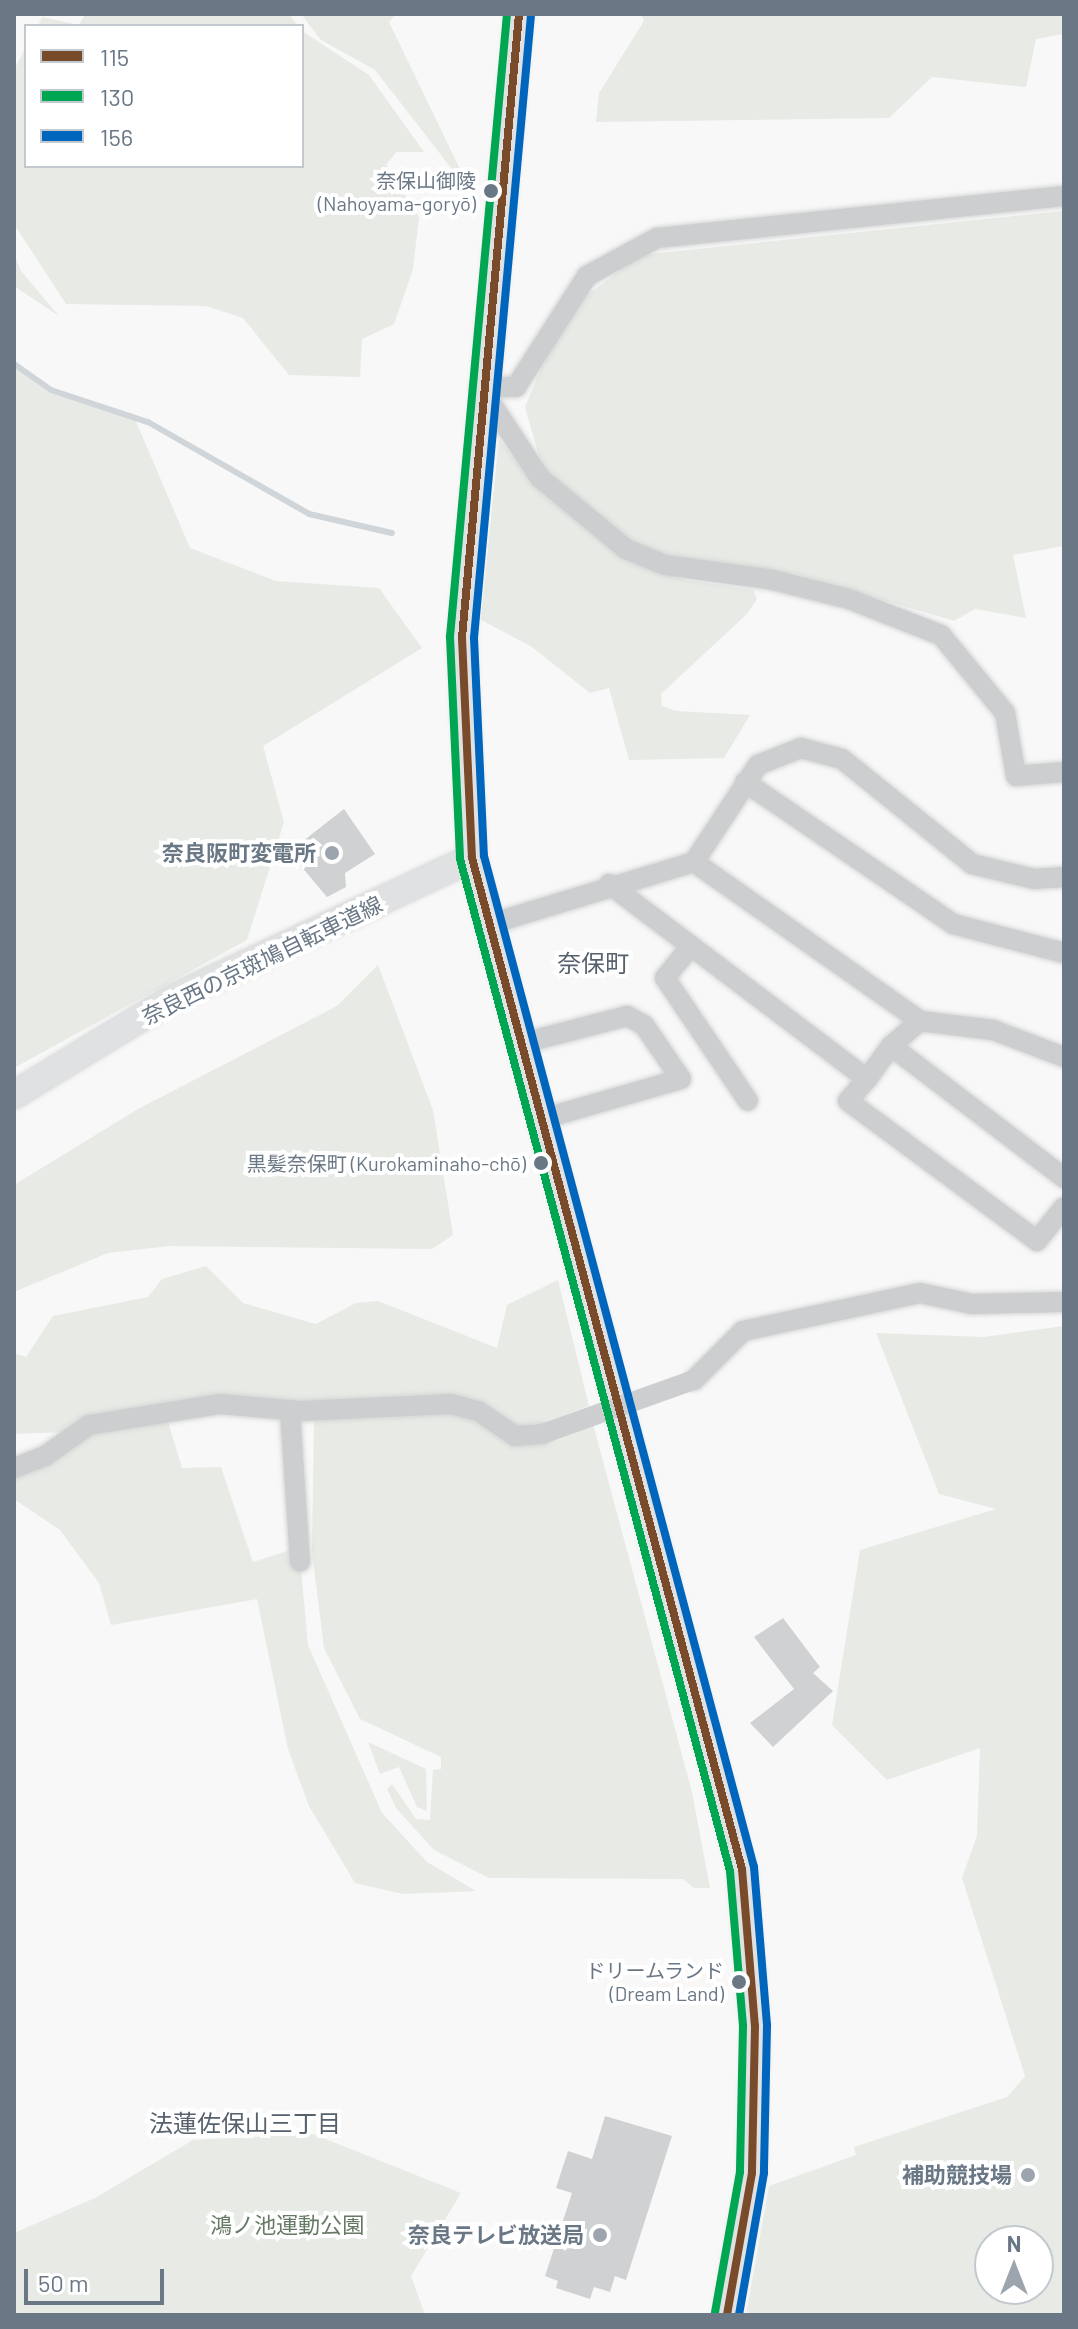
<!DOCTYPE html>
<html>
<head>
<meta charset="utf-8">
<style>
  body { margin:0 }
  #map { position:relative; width:1078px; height:2329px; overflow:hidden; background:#f8f8f8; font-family:Barlow,"Noto Sans JP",sans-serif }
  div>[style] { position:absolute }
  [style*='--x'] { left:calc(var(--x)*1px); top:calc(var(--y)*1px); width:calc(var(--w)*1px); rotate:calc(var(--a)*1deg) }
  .green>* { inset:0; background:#e7eae5 }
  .stream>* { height:6px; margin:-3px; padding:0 3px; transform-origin:3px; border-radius:3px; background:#cfd5d9 }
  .building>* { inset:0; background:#cfd1d2 }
  .roads { filter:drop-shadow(0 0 2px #d5d6d6) drop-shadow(0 0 2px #d5d6d6) }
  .minor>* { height:20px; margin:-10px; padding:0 10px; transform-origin:10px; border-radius:10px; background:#cdcecf }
  .major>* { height:26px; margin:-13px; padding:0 13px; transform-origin:13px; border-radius:13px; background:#e0e1e2 }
  .minor-bridge>* { height:20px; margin:-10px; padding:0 10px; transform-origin:10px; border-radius:10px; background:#cdcecf }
  .bus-1>* { height:8px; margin:-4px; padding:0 4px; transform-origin:4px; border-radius:4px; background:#7a4b2a }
  .bus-2>* { height:8px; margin:-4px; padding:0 4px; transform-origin:4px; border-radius:4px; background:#00a651 }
  .bus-3>* { height:8px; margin:-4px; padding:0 4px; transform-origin:4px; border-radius:4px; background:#0065bd }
  .dots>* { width:22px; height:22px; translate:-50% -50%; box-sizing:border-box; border:4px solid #fff; border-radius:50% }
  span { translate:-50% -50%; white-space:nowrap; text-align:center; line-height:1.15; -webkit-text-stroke:8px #fff; paint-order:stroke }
  .bus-label { font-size:20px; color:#6a7886 }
  .right { translate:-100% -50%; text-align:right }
  .poi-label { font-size:22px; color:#6a7886; font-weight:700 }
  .street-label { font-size:22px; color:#6a7886 }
  .park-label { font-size:22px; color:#667964 }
  .neighbourhood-label { font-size:24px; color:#57616c }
  .frame { position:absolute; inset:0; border:16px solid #6a7886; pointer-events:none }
  .legend { position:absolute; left:24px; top:24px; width:280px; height:144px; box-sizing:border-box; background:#fff; border:2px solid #c3c9cf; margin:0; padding:10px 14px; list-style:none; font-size:24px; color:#6a7886 }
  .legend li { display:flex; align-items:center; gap:16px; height:40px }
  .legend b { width:40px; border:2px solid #c3c9cf }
  .north { position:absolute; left:974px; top:2225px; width:80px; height:80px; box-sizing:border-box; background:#fff; border:2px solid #c3c9cf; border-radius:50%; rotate:0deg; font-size:22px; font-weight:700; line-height:32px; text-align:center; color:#6a7886 }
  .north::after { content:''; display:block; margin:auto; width:28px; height:36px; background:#9ca5ae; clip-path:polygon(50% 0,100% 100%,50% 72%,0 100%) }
  .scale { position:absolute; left:24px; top:2269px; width:140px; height:36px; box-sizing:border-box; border:4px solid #6a7886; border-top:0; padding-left:10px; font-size:24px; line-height:28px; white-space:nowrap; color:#6a7886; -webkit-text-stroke:6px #fff; paint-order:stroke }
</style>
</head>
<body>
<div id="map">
  <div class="green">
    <i style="clip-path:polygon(85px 14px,289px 14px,298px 26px,38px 26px,42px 17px,79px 25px)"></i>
    <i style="clip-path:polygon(301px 14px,396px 14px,389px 22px,473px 196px,375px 70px,321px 40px)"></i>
    <i style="clip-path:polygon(641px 14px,1064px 14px,1064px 34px,1036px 39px,1026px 87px,932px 77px,889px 118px,596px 122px,599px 93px,644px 21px)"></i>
    <i style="clip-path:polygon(302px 31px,369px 75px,424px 152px,396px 152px,386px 165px,419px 217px,413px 269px,394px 324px,362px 339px,360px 377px,289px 375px,243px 318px,206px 306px,66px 304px,14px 224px,14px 70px,26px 47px,26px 166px,302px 166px)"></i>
    <i style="clip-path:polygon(1064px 211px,1064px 546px,1013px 555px,1026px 618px,975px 609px,954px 621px,795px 574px,690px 565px,641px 550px,544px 474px,525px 407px,539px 373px,576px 304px,640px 255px)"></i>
    <i style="clip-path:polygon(14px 254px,21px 271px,59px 316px,14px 286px)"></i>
    <i style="clip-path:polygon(14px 368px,50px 393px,135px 419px,190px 548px,276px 581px,379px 588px,422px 648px,263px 746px,284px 822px,247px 940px,14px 1068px)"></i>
    <i style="clip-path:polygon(499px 439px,543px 495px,617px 552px,685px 580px,753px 590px,757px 599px,747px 614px,661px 694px,662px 706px,676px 711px,750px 715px,724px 758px,629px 760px,609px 688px,590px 693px,532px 647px,481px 620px)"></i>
    <i style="clip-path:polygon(378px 965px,433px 1110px,453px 1235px,432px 1249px,170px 1246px,108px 1253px,14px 1292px,14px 1185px,138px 1109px,337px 1006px)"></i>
    <i style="clip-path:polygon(206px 1266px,243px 1303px,316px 1324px,356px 1303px,378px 1301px,497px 1348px,507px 1305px,558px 1280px,589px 1406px,526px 1430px,516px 1430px,490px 1410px,157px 1407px,95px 1413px,67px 1432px,14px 1434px,14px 1353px,26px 1357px,53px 1316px,148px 1297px,162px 1279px)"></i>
    <i style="clip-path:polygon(evenodd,1064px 1326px,1064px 2315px,746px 2315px,769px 2186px,856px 2155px,854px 2147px,1007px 2097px,1025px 2076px,962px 1878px,977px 1836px,980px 1748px,887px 1780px,832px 1725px,860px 1550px,996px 1509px,939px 1494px,876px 1333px,984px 1337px,1064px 1326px,1038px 2241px,1038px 2289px,990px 2289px,990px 2241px,1038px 2241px)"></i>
    <i style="clip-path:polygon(443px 1413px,469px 1419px,515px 1445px,593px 1424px,692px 1792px,710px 1888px,694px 1888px,683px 1879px,489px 1878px,434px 1850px,396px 1808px,387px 1789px,392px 1784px,416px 1819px,430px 1820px,433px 1770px,441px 1769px,441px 1757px,360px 1719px,324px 1648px,312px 1552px,314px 1419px)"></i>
    <i style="clip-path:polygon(166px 1415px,182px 1468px,221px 1467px,253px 1562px,299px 1547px,308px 1645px,382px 1813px,427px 1862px,476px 1891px,403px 1894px,355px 1883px,309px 1806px,288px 1749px,257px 1599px,111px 1625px,99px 1583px,60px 1530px,14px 1499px,14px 1476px,99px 1428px)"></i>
    <i style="clip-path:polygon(368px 1742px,426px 1769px,427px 1811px,417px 1807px,399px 1767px,380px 1774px)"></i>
    <i style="clip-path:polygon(313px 2134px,461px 2193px,411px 2276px,425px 2315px,14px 2315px,14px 2233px,95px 2198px,193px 2140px)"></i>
  </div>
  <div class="stream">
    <i style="--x:14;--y:364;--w:45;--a:35.1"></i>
    <i style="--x:51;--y:390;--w:102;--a:18.3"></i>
    <i style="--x:148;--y:422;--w:185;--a:29.7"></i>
    <i style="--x:309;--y:514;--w:85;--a:12.9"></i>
  </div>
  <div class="building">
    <i style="clip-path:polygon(344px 809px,375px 854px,345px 873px,346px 887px,327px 897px,289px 852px)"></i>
    <i style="clip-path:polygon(783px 1618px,820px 1667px,813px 1673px,833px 1691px,773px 1747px,750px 1723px,794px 1689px,754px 1637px)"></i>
    <i style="clip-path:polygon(605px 2116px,672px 2136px,626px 2280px,615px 2276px,610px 2292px,594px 2287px,590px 2299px,556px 2288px,558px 2281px,545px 2276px,572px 2193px,556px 2188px,568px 2151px,592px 2159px)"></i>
  </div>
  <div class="roads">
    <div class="minor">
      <i style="--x:480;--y:387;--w:36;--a:0"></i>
      <i style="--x:516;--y:387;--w:132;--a:-57.4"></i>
      <i style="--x:587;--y:276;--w:80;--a:-28.5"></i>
      <i style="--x:657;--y:238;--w:409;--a:-5.9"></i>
      <i style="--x:483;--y:391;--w:104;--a:56.8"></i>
      <i style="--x:540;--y:478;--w:112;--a:39.5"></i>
      <i style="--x:626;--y:549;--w:42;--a:22.3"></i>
      <i style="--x:665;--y:565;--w:105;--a:7.7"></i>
      <i style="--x:769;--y:579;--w:82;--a:14"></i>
      <i style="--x:849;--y:599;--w:99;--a:21.4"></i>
      <i style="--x:941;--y:635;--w:101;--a:50.6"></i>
      <i style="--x:1005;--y:713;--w:64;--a:80.1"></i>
      <i style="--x:1016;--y:776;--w:48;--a:-4.8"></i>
      <i style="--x:745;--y:782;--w:252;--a:34.3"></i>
      <i style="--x:953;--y:924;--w:115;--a:14.6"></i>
      <i style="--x:694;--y:862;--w:116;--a:-56.6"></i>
      <i style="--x:758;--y:765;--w:46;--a:-21.6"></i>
      <i style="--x:801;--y:748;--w:42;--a:15"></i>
      <i style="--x:842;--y:759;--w:167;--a:38.9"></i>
      <i style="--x:972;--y:864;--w:64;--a:13.6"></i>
      <i style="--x:1034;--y:879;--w:30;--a:-4"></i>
      <i style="--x:609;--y:884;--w:323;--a:37.1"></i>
      <i style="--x:867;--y:1079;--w:41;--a:-54"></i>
      <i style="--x:891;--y:1046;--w:38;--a:-41"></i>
      <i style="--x:487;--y:925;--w:216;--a:-16.9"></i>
      <i style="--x:694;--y:862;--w:276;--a:35.1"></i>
      <i style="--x:920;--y:1021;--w:74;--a:7"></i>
      <i style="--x:993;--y:1030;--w:76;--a:20.8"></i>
      <i style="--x:691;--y:946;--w:41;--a:129.1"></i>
      <i style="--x:665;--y:978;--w:148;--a:56"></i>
      <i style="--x:519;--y:1044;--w:112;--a:-14.5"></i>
      <i style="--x:627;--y:1016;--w:19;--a:28"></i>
      <i style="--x:644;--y:1025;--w:65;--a:55.6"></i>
      <i style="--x:681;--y:1079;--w:145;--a:163.9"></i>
      <i style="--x:891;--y:1046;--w:218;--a:37.3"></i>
      <i style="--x:867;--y:1079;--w:29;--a:131"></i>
      <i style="--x:848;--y:1101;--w:235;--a:36.5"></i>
      <i style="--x:1037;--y:1241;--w:43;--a:-51.5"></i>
      <i style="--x:694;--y:1380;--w:69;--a:-45"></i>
      <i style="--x:743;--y:1331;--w:181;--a:-12.1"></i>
      <i style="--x:920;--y:1293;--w:53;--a:11.9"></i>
      <i style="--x:972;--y:1304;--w:92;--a:-1.2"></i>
      <i style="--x:290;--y:1411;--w:151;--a:86.2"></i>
      <i style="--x:14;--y:1468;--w:33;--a:-21"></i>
      <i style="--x:45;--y:1456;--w:54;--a:-35.2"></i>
      <i style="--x:89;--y:1425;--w:133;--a:-9.1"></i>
      <i style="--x:220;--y:1404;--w:81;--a:4.9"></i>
      <i style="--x:301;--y:1411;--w:150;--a:-2.7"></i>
      <i style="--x:451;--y:1404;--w:28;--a:15"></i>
      <i style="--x:478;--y:1411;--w:45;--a:34"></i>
      <i style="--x:515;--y:1436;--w:27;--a:-4"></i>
    </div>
    <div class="major">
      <i style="--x:519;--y:14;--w:627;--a:95.22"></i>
      <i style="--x:462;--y:638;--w:220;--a:87.4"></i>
      <i style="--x:472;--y:858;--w:1046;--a:75.05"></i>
      <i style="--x:742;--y:1869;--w:158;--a:85.3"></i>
      <i style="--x:755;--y:2026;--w:147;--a:91.2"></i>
      <i style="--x:752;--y:2173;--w:144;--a:100"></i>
      <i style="--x:14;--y:1095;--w:184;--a:-31.4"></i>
      <i style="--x:171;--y:999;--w:332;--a:-25.1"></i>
    </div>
  </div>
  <div class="minor-bridge">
    <i style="--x:542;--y:1434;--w:161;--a:-19.6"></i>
  </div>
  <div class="bus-1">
    <i style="--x:519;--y:14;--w:627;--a:95.22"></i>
    <i style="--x:462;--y:638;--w:220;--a:87.4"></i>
    <i style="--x:472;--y:858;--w:1046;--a:75.05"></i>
    <i style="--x:742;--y:1869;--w:158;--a:85.3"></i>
    <i style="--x:755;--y:2026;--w:147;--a:91.2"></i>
    <i style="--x:752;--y:2173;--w:144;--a:100"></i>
  </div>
  <div class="bus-2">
    <i style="--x:507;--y:14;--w:626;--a:95.23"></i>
    <i style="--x:450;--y:637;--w:222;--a:87.4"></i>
    <i style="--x:460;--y:859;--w:1047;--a:75.06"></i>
    <i style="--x:730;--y:1871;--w:156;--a:85.2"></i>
    <i style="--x:743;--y:2026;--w:146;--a:91.2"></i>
    <i style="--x:740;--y:2172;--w:143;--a:100.1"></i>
  </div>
  <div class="bus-3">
    <i style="--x:531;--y:15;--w:626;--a:95.23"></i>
    <i style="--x:474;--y:638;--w:218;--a:87.4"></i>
    <i style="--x:484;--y:856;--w:1046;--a:75.05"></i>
    <i style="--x:754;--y:1867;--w:159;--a:85.3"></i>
    <i style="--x:767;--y:2025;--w:148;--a:91.2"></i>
    <i style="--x:764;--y:2173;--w:144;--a:100"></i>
  </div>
  <div class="dots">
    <i style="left:491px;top:191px;background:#6a7886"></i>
    <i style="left:332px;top:853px;background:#9ca5ae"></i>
    <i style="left:541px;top:1163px;background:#6a7886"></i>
    <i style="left:739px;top:1982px;background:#6a7886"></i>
    <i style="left:1028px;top:2175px;background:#9ca5ae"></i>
    <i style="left:600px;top:2235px;background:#9ca5ae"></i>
  </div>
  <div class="bus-label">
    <span class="right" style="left:476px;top:192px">奈保山御陵<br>(Nahoyama-goryō)</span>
    <span class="right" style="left:526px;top:1163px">黒髪奈保町 (Kurokaminaho-chō)</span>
    <span class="right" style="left:724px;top:1982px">ドリームランド<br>(Dream Land)</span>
  </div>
  <div class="poi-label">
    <span class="right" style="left:316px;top:853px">奈良阪町変電所</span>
    <span class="right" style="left:1012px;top:2175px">補助競技場</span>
    <span class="right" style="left:584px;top:2235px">奈良テレビ放送局</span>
  </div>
  <div class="street-label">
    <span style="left:262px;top:960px;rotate:-26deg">奈良西の京斑鳩自転車道線</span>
  </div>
  <div class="park-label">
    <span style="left:287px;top:2225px">鴻ノ池運動公園</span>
  </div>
  <div class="neighbourhood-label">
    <span style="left:593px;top:963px">奈保町</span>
    <span style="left:245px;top:2123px">法蓮佐保山三丁目</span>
  </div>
  <div class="frame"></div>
  <ul class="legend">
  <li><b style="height:10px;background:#7a4b2a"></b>115</li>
  <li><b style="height:10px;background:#00a651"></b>130</li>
  <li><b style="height:10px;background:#0065bd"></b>156</li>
  </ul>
  <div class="north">N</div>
  <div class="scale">50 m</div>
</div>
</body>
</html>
